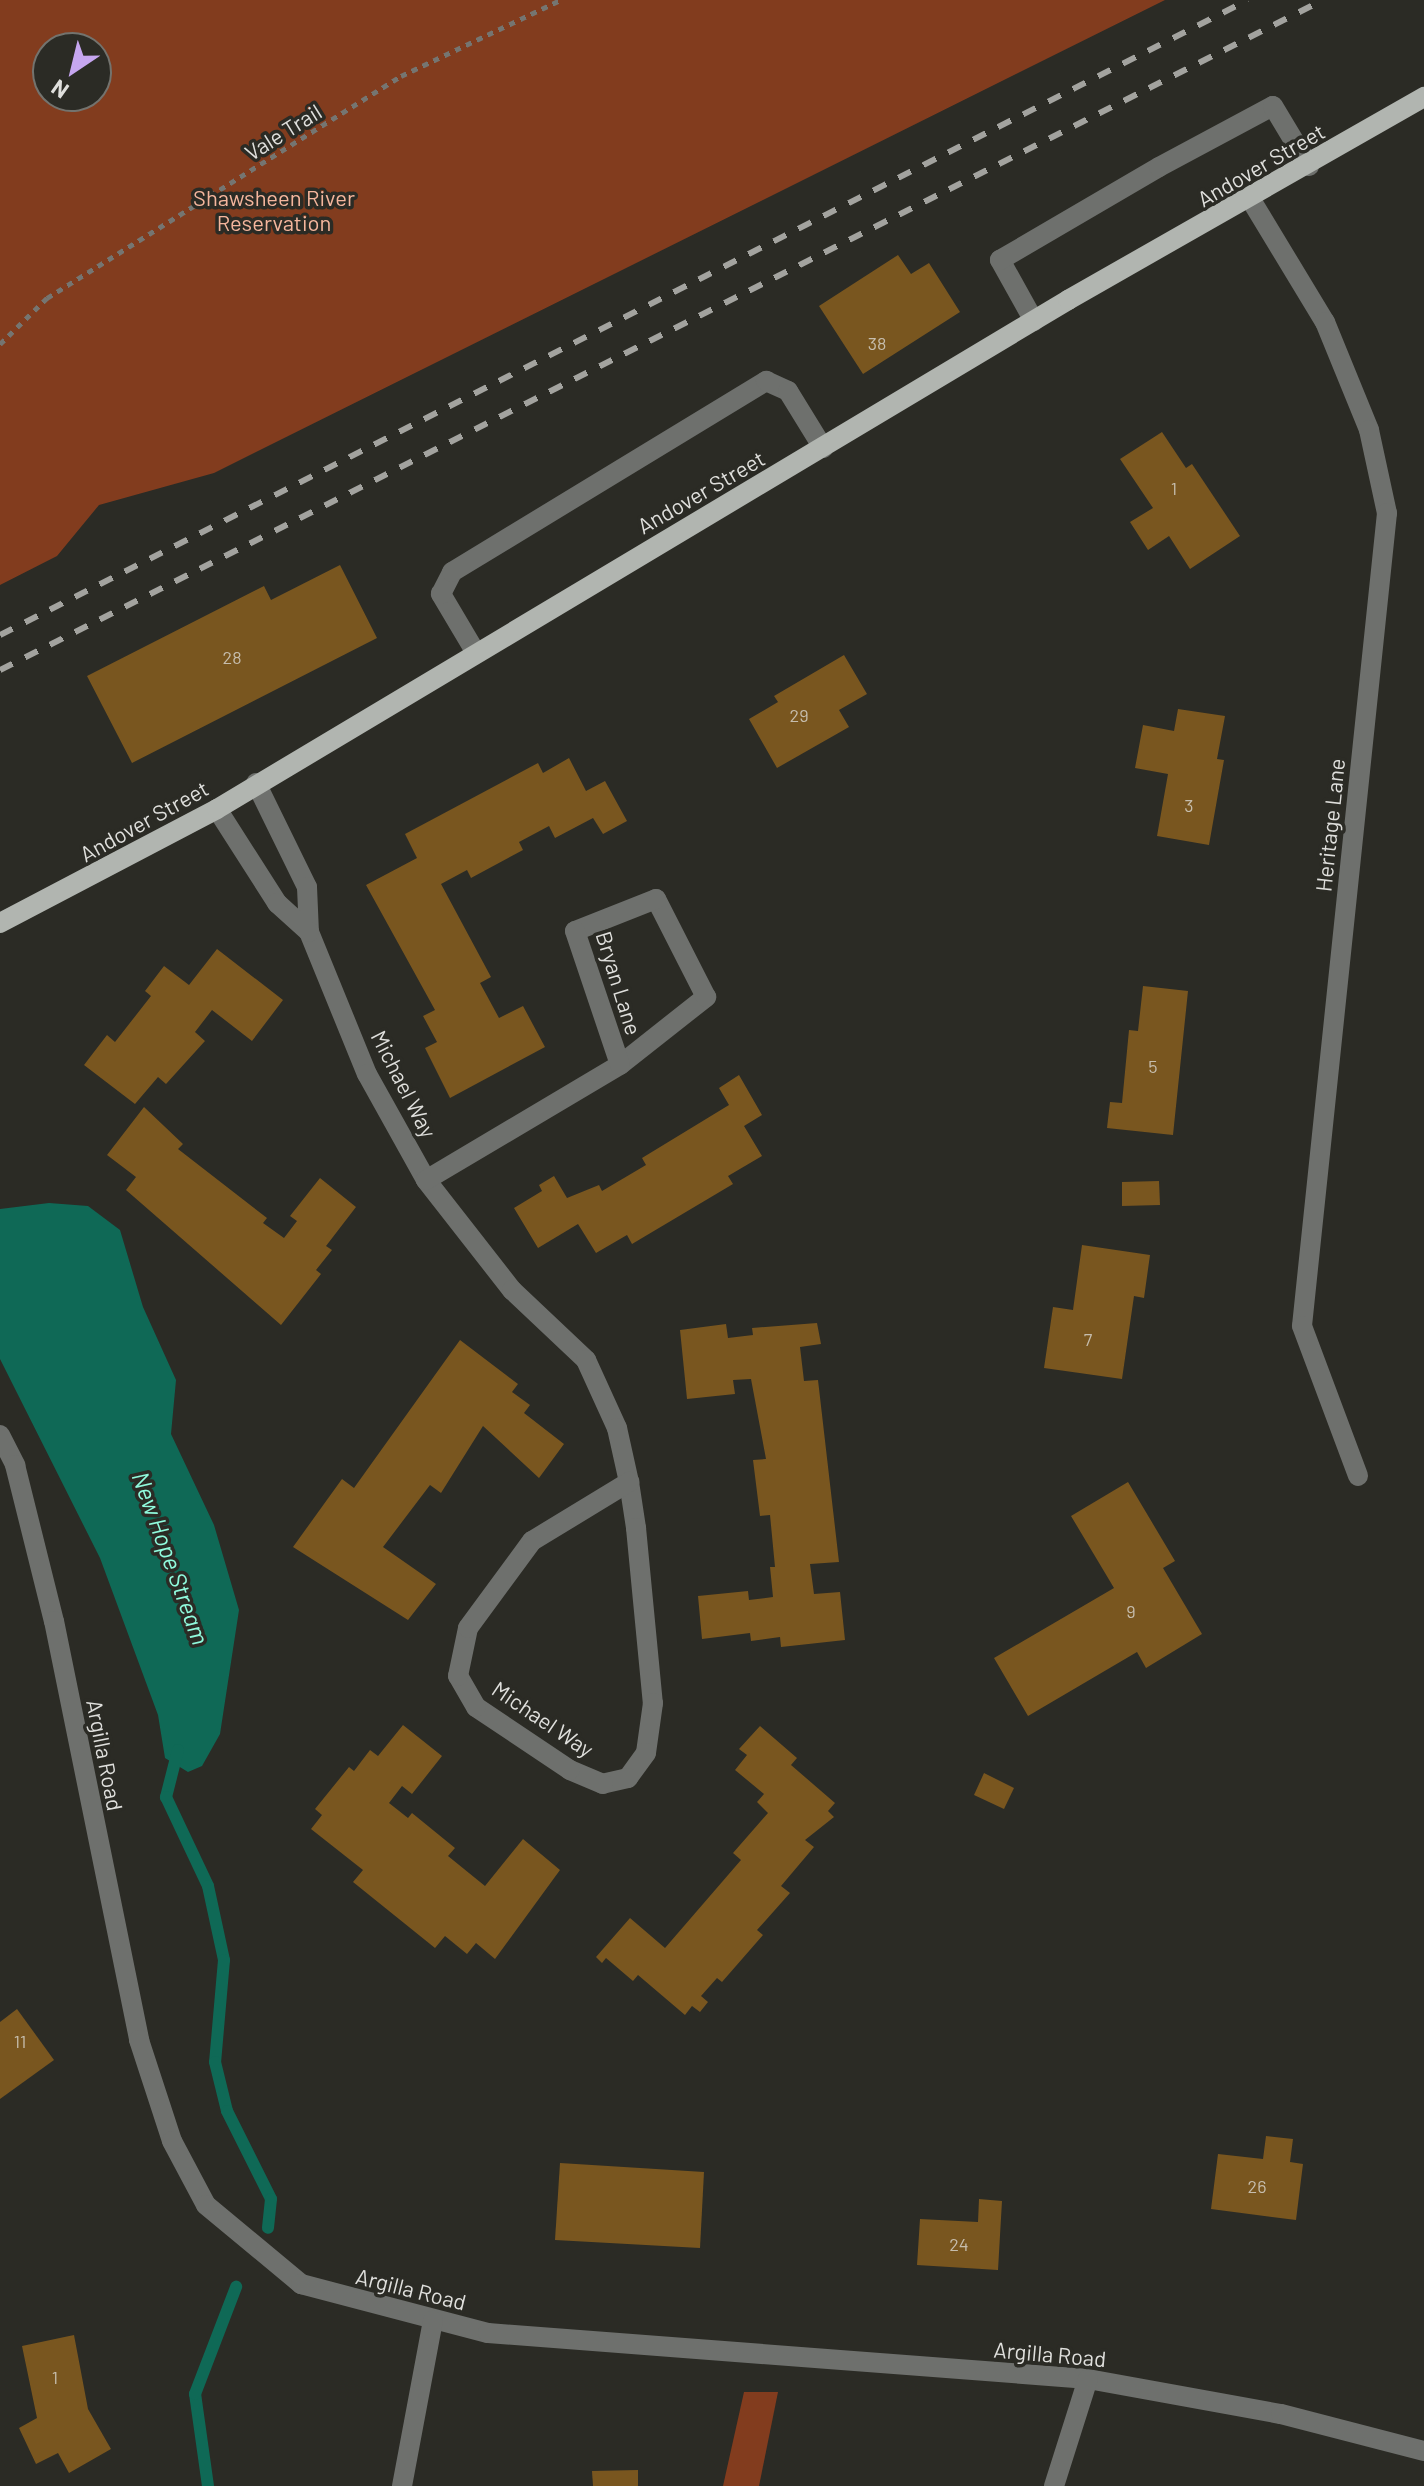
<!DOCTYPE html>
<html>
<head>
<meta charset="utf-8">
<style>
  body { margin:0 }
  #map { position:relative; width:1424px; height:2486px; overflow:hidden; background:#2b2b25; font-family:Barlow,sans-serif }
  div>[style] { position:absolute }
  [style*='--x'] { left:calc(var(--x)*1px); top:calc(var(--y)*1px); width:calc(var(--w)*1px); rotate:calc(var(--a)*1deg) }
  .green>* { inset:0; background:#823c1e }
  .water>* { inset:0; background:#0f6956 }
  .stream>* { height:12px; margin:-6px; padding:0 6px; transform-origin:6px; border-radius:6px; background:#0f6956 }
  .building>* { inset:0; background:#79561f }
  .path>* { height:5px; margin-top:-2.5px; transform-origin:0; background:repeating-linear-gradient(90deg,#757571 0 6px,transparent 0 12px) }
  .minor>* { height:20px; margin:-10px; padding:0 10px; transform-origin:10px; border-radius:10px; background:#6e706d }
  .major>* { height:20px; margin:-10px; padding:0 10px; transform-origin:10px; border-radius:10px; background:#b1b5b0 }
  .rail>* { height:6px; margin-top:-3px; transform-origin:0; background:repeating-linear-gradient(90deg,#a3a39f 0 14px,transparent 0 28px) }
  span { translate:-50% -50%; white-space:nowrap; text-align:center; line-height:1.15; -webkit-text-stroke:7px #2b2b25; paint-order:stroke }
  .number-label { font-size:18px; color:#c6bdad }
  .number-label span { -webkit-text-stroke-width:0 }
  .street-label { font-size:22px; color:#dfdfdc }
  .park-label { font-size:22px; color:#f5b69d }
  .water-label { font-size:24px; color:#90fbdd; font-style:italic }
  .north { position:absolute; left:32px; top:32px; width:80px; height:80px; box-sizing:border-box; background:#2b2b25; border:2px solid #73736e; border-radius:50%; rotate:215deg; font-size:22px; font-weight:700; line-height:32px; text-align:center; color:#dfdfdc }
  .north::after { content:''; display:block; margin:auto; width:28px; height:36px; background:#c6a6f0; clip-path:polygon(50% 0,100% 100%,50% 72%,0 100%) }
</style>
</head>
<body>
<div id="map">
  <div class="green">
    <i style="clip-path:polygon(evenodd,0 0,1165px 0,214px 473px,99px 505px,57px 556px,0 585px,0 0,96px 48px,96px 96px,48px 96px,48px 48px,96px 48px)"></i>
    <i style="clip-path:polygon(744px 2392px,778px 2392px,759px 2486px,723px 2486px)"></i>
  </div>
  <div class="water">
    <i style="clip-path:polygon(49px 1203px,88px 1206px,120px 1230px,143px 1307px,176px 1380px,171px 1434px,214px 1525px,239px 1610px,220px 1734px,202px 1766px,188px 1772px,165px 1758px,158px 1715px,100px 1558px,0 1359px,0 1209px)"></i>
  </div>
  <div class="stream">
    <i style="--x:178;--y:1750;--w:49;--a:104.3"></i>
    <i style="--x:166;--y:1797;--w:98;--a:64.7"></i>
    <i style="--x:208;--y:1886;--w:76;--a:77.8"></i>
    <i style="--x:224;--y:1960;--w:102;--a:95"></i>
    <i style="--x:215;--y:2062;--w:50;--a:76.2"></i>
    <i style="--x:227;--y:2111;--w:98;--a:63.4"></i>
    <i style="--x:271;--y:2199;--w:29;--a:96"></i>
    <i style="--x:208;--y:2486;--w:93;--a:-98"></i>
    <i style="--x:195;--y:2394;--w:115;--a:-69"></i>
  </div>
  <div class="building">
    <i style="clip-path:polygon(898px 255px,911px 274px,929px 263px,960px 312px,863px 374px,819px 306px)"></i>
    <i style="clip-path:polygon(1162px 432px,1186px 468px,1192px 464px,1240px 536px,1190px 569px,1169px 536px,1148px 550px,1130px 522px,1153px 508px,1120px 459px)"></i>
    <i style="clip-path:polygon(340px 565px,377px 638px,132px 763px,87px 676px,264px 586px,271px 600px)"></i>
    <i style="clip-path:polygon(844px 655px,867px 694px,839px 710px,849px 727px,777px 768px,749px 719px,778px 702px,774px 696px)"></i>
    <i style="clip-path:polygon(1178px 709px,1225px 716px,1217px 759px,1224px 760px,1209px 845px,1157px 836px,1168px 774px,1135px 768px,1143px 725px,1174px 731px)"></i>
    <i style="clip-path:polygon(569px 758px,586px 791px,605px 781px,627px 821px,603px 834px,593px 818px,555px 838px,549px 826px,519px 842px,523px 850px,471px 878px,467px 870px,441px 884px,491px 977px,480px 983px,499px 1018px,523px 1006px,545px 1047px,450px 1098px,425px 1048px,437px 1042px,423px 1016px,435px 1010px,366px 885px,417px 858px,405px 834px,538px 763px,543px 773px)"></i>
    <i style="clip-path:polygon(217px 949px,283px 1000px,252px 1041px,212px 1010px,195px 1032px,205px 1041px,166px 1084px,158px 1077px,135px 1104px,84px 1065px,107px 1035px,115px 1042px,151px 996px,145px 991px,164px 966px,189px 985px)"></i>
    <i style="clip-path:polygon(1143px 986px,1188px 991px,1173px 1135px,1107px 1128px,1110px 1102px,1122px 1103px,1129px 1030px,1138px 1031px)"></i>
    <i style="clip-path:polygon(739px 1075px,762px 1115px,744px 1126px,762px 1156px,728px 1176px,733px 1184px,632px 1244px,627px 1235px,596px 1253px,578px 1224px,538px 1248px,514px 1208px,542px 1191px,539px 1185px,554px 1176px,567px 1198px,599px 1185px,602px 1191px,646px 1165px,642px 1158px,729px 1105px,719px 1088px)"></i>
    <i style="clip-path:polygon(144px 1107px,183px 1144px,178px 1149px,267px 1218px,263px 1223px,284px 1238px,297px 1221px,290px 1216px,320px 1178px,356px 1207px,326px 1246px,332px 1250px,316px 1270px,321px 1274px,281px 1325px,126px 1190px,136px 1177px,107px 1155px)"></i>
    <i style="clip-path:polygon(1159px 1181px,1160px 1205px,1122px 1206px,1122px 1182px)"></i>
    <i style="clip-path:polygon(1082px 1245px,1150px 1255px,1144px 1298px,1134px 1296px,1122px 1379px,1044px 1368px,1053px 1307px,1073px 1310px)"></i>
    <i style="clip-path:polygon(817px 1323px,821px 1344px,800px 1347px,804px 1381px,818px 1380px,839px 1562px,810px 1564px,814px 1594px,840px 1592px,845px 1640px,781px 1647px,780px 1637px,751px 1641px,750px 1633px,702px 1639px,698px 1596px,748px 1591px,749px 1600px,773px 1597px,770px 1567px,775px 1567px,770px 1515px,760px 1516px,753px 1460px,766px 1459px,751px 1379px,733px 1380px,735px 1394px,687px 1399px,680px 1330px,726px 1324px,728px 1338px,753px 1335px,752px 1328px)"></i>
    <i style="clip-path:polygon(460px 1340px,518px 1384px,512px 1392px,530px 1405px,524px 1413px,564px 1444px,539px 1478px,483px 1426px,441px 1493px,430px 1485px,383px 1547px,436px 1584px,408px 1620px,293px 1547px,342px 1479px,354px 1488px)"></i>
    <i style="clip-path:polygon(1128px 1482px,1175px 1561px,1163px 1568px,1202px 1634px,1146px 1668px,1137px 1652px,1028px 1716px,994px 1658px,1114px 1588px,1071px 1516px)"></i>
    <i style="clip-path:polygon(403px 1725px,442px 1756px,412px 1794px,402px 1786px,389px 1803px,408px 1818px,412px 1813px,455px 1848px,448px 1856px,485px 1886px,523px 1839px,560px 1870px,495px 1959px,476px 1943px,467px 1954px,445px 1936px,435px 1948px,353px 1882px,363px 1870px,311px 1829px,322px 1815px,315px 1809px,349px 1767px,354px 1771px,370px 1750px,378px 1756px)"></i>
    <i style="clip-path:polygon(760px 1726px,797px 1758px,791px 1765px,835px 1803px,828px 1811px,834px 1817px,805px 1840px,814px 1847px,781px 1886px,790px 1893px,757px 1930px,763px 1935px,722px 1982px,717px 1978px,701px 1996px,708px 2002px,700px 2012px,692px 2006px,685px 2015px,638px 1975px,633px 1981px,606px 1958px,602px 1963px,596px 1957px,630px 1918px,665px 1948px,741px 1860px,733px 1853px,768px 1813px,757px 1802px,764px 1794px,735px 1770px,747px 1755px,739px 1749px)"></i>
    <i style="clip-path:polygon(984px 1773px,1014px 1788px,1004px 1809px,974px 1795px)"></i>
    <i style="clip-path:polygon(17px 2009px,54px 2060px,0 2099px,0 2022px)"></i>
    <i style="clip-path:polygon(1266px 2136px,1293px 2139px,1290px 2162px,1303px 2164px,1296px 2220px,1211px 2209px,1218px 2154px,1263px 2159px)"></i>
    <i style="clip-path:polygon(560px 2163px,704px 2172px,700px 2248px,555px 2240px)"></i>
    <i style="clip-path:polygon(979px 2199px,1002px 2201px,998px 2270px,917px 2265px,920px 2219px,978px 2222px)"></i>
    <i style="clip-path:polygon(74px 2335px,88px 2409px,111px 2449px,69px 2473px,58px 2453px,36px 2464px,19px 2428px,37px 2418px,22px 2346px)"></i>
    <i style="clip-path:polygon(638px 2470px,638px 2486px,593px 2486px,592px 2471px)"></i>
  </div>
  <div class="path">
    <i style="--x:0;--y:344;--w:66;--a:-44.4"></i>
    <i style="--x:47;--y:298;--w:418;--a:-32.1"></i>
    <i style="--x:401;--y:76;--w:176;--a:-25.5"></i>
  </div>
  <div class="minor">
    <i style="--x:1251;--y:200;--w:143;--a:58.8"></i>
    <i style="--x:1325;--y:322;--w:117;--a:67.8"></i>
    <i style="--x:1369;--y:430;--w:85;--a:77.8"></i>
    <i style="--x:1387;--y:513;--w:817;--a:95.97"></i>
    <i style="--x:1302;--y:1326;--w:160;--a:69.5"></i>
    <i style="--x:1034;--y:321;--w:70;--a:-119.1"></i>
    <i style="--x:1000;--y:260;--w:184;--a:-30.3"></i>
    <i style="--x:1159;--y:167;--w:129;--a:-28.2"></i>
    <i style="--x:1273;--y:106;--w:70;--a:59"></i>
    <i style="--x:476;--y:653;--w:69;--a:-120.7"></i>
    <i style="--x:441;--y:594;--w:25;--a:-63"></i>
    <i style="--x:452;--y:572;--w:368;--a:-31.3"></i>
    <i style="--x:766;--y:381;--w:24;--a:24"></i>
    <i style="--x:788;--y:391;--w:67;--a:58.4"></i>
    <i style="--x:256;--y:783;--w:116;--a:63.9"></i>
    <i style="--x:307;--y:887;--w:45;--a:87.5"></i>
    <i style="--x:309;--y:932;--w:153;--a:67.8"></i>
    <i style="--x:367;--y:1074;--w:121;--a:60.9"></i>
    <i style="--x:426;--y:1180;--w:140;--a:52"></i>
    <i style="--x:512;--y:1290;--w:102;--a:43.4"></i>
    <i style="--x:586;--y:1360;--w:75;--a:65.5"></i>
    <i style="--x:617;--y:1428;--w:55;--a:77.5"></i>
    <i style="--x:629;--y:1482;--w:47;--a:81.3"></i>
    <i style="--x:636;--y:1528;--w:176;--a:84.5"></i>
    <i style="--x:653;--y:1703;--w:50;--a:98"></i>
    <i style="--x:646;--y:1753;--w:31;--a:126"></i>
    <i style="--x:628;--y:1778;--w:26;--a:167"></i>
    <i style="--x:603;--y:1784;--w:36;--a:-157"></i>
    <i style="--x:570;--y:1770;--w:113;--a:-146.2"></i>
    <i style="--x:476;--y:1707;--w:36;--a:-120"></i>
    <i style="--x:458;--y:1676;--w:49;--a:-78.2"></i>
    <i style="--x:468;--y:1628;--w:108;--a:-53.7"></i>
    <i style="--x:532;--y:1541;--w:114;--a:-31.3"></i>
    <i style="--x:217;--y:809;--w:112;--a:57.4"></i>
    <i style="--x:277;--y:903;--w:43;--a:42.2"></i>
    <i style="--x:426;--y:1180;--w:226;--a:-30.7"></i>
    <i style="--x:620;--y:1065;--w:110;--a:-38.3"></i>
    <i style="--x:706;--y:997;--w:110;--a:-117"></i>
    <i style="--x:656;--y:899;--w:87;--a:158.4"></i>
    <i style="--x:575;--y:931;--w:141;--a:71.4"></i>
    <i style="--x:0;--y:1435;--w:34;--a:63"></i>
    <i style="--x:15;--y:1465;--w:161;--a:76"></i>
    <i style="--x:54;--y:1621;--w:428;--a:78.5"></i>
    <i style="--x:139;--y:2040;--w:106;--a:71.9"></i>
    <i style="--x:172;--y:2141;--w:72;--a:62"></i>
    <i style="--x:206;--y:2205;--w:124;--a:39.7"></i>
    <i style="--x:301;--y:2284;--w:193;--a:14.7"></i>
    <i style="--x:488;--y:2333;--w:602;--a:4.38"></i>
    <i style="--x:1088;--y:2379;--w:196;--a:10.3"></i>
    <i style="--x:1281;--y:2414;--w:148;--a:14.5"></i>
    <i style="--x:402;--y:2486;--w:168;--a:-79.4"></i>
    <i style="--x:1054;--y:2486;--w:112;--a:-72.4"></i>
  </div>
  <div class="major">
    <i style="--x:0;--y:923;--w:245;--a:-27.7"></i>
    <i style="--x:217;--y:809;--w:992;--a:-30.88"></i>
    <i style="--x:1068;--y:300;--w:410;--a:-29.7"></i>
  </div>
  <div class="rail">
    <i style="--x:0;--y:635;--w:1400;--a:-26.97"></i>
    <i style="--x:0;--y:670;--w:1483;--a:-26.86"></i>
  </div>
  <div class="number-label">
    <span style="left:877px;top:343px">38</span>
    <span style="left:1174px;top:488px">1</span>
    <span style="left:232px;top:657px">28</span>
    <span style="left:799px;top:715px">29</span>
    <span style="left:1189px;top:805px">3</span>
    <span style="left:1153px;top:1066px">5</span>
    <span style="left:1088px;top:1339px">7</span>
    <span style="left:1131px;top:1611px">9</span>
    <span style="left:20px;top:2041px">11</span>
    <span style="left:1257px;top:2186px">26</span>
    <span style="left:959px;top:2244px">24</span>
    <span style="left:55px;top:2377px">1</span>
  </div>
  <div class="street-label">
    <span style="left:283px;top:132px;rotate:-32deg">Vale Trail</span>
    <span style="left:1261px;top:165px;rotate:-30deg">Andover Street</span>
    <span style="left:701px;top:492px;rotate:-30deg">Andover Street</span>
    <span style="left:144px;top:821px;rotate:-29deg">Andover Street</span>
    <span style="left:1330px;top:825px;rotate:-84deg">Heritage Lane</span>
    <span style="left:619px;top:983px;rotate:73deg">Bryan Lane</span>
    <span style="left:404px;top:1084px;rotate:63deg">Michael Way</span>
    <span style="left:543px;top:1719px;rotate:34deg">Michael Way</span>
    <span style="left:105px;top:1755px;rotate:79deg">Argilla Road</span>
    <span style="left:411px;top:2289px;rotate:14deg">Argilla Road</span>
    <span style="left:1050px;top:2354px;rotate:5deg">Argilla Road</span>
  </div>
  <div class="park-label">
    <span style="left:274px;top:210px">Shawsheen River<br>Reservation</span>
  </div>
  <div class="water-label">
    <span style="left:171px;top:1558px;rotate:70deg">New Hope Stream</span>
  </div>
  <div class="north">N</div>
</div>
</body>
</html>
